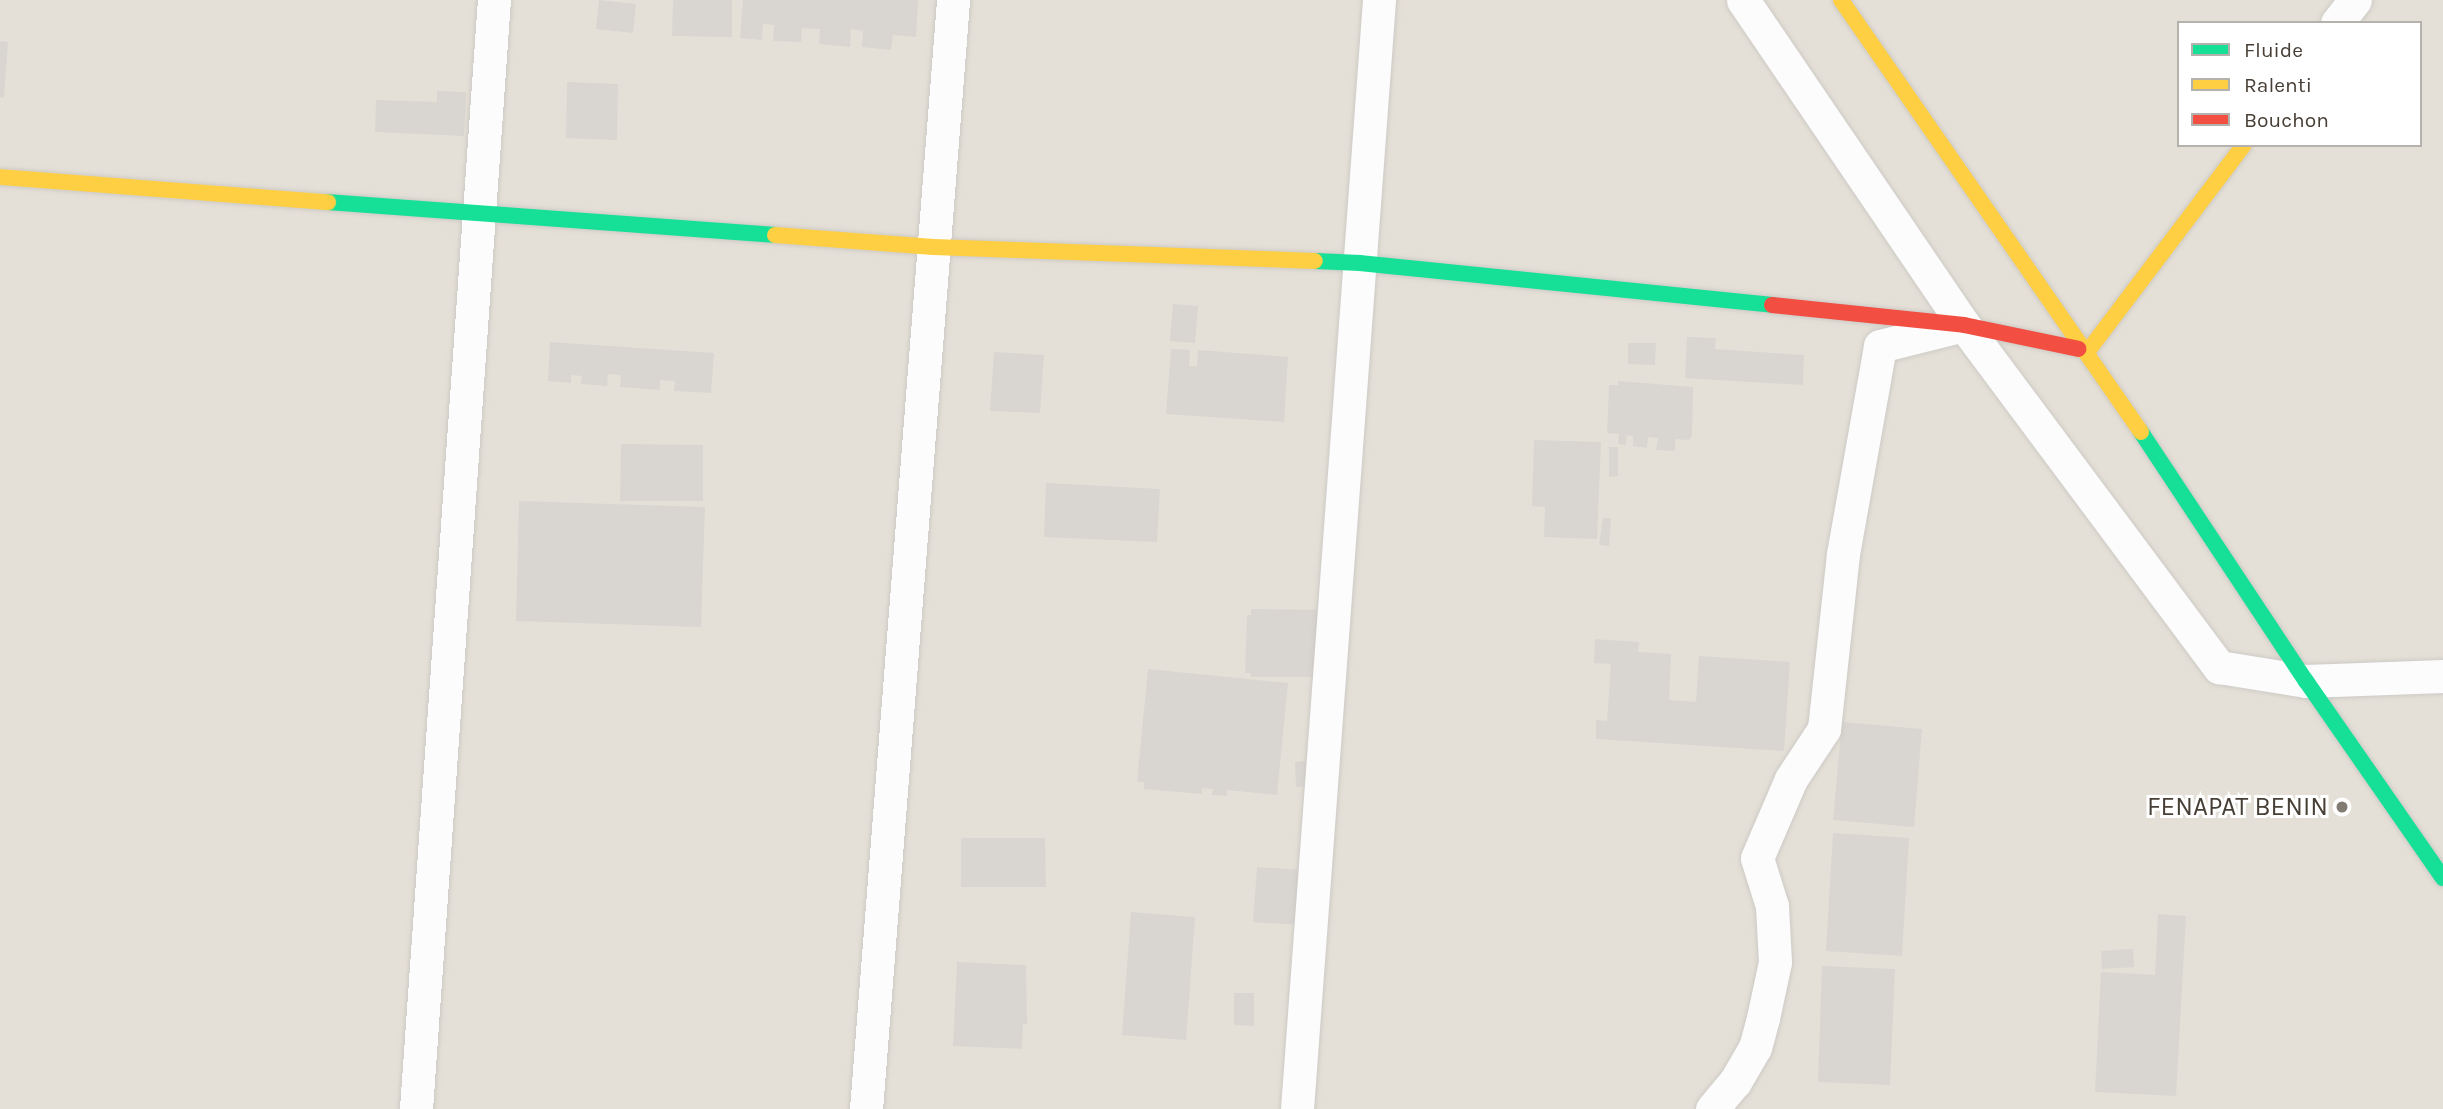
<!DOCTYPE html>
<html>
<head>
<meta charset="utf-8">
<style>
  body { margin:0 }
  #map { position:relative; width:2443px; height:1109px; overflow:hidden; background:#f0eeea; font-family:Karla,sans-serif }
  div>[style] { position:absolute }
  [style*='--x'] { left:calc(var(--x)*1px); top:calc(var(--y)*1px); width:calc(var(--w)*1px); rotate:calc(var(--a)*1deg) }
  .residential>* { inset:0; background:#e5e0d7 }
  .building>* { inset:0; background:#d9d5d1 }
  .roads { filter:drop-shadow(0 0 2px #cdcac6) drop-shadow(0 0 2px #cdcac6) }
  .street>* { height:33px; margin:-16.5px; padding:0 16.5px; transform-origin:16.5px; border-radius:16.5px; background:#fdfcfc }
  .fast>* { height:16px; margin:-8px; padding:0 8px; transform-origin:8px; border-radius:8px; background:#16e098 }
  .slow>* { height:16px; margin:-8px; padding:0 8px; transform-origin:8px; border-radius:8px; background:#ffcf43 }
  .jam>* { height:16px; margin:-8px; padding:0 8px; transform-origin:8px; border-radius:8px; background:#f24e42 }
  .dots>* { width:19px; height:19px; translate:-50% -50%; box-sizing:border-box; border:4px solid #fff; border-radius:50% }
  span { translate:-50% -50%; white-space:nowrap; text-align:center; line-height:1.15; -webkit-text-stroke:6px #fff; paint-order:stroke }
  .poi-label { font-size:26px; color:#473f35 }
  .right { translate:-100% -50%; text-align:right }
  .legend { position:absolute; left:2177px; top:21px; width:245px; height:126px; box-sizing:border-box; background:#fff; border:2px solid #b5b2ae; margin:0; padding:9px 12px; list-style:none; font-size:21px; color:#473f35 }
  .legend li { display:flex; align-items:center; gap:14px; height:35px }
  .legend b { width:35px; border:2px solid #b5b2ae }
</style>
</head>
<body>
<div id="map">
  <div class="residential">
    <i style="clip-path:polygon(evenodd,0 0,2443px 0,2443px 1109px,0 1109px,0 0,2179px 23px,2420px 23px,2420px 145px,2179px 145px,2179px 23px)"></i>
  </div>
  <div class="building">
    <i style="clip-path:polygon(599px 0,636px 4px,633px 33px,596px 29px)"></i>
    <i style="clip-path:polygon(673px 0,732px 0,732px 37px,672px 36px)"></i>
    <i style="clip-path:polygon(743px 0,918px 0,916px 37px,893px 35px,891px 50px,862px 47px,863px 31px,851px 29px,850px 47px,819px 44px,820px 29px,802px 28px,801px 42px,773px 41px,774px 25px,763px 24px,762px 40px,740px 38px)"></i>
    <i style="clip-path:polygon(0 41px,8px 42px,4px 98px,0 97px)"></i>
    <i style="clip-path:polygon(567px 82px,618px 84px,617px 140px,566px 138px)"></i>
    <i style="clip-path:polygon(437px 91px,466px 92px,464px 136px,375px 132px,376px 100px,437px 102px)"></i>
    <i style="clip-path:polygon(1173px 304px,1198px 306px,1195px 343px,1170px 341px)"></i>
    <i style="clip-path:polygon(1687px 337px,1716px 338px,1715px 349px,1804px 355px,1803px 385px,1685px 378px)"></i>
    <i style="clip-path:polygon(550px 342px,714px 353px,711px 393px,674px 391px,675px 381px,660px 380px,660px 390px,620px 387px,621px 375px,608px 374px,607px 386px,581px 384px,582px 376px,571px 375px,571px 383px,548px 381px)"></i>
    <i style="clip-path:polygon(1628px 343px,1656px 343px,1655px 365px,1628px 364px)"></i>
    <i style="clip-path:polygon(1171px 349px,1190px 350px,1189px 366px,1197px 366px,1198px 350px,1288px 357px,1284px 422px,1166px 414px)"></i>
    <i style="clip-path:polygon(994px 352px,1044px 355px,1040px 413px,990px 411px)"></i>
    <i style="clip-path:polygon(1618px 381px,1693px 387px,1692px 436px,1689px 440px,1675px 439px,1675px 451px,1656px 450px,1658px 438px,1648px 437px,1647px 448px,1633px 446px,1633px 436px,1627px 435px,1626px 445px,1618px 444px,1619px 434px,1607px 433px,1609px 385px,1618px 385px)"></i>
    <i style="clip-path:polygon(1534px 440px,1601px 442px,1597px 539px,1544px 537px,1545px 507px,1532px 506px)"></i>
    <i style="clip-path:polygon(621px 444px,703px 445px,703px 501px,620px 501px)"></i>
    <i style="clip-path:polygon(1609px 447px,1618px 447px,1618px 476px,1609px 477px)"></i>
    <i style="clip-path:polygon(1046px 483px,1160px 489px,1157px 542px,1044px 537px)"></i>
    <i style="clip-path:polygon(519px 501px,705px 507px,701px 627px,516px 621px)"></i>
    <i style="clip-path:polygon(1603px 518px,1611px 518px,1609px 546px,1599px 545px)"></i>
    <i style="clip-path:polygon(1251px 609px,1331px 610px,1331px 677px,1251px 677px,1251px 673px,1245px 673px,1247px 615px,1251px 615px)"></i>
    <i style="clip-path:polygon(1595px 639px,1639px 642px,1638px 652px,1671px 654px,1669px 700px,1696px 702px,1699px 656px,1790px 662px,1784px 751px,1596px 739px,1596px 720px,1607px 721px,1611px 664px,1594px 663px)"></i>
    <i style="clip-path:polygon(1148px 669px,1288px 683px,1277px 795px,1227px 790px,1227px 796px,1212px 795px,1213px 789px,1202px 788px,1202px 794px,1144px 789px,1144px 782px,1137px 782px)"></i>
    <i style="clip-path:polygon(1842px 722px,1922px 729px,1914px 827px,1833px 820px)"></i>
    <i style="clip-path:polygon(1306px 749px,1315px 749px,1317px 785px,1296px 787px,1295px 762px,1306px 761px)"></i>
    <i style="clip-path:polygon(1833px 833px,1909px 838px,1902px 956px,1826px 951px)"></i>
    <i style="clip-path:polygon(961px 838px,1045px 838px,1046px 887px,961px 887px)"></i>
    <i style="clip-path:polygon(1257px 867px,1302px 870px,1299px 925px,1253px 922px)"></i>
    <i style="clip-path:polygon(1131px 912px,1195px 917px,1186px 1040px,1122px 1035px)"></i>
    <i style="clip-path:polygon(2158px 914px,2186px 916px,2176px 1096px,2095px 1092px,2101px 972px,2155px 975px)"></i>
    <i style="clip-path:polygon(2133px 949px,2134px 967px,2102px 969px,2101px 951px)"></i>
    <i style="clip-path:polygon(957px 962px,1026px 965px,1027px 1024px,1023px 1024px,1022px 1049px,953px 1046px)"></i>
    <i style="clip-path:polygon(1822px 966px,1895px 969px,1890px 1085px,1818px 1082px)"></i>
    <i style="clip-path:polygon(1234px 993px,1254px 993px,1254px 1026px,1234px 1025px)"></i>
  </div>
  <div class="roads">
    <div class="street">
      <i style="--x:1743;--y:0;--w:393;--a:55.8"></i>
      <i style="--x:1964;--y:325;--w:427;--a:53.3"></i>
      <i style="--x:2219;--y:667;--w:88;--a:9.1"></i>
      <i style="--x:2306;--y:681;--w:137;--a:-2.1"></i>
      <i style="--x:2337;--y:23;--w:29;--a:-52"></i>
      <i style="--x:416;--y:1109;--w:1112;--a:-85.98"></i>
      <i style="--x:866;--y:1109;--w:1112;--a:-85.51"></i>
      <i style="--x:1297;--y:1109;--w:1112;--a:-85.77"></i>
      <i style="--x:1712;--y:1109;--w:35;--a:-50"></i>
      <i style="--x:1735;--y:1082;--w:39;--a:-60"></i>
      <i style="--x:1755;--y:1048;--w:31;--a:-75"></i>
      <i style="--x:1763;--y:1018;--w:57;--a:-77.9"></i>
      <i style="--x:1775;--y:962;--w:56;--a:-93.1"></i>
      <i style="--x:1772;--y:906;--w:50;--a:-107.4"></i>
      <i style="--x:1757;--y:858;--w:86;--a:-66.7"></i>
      <i style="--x:1791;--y:779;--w:60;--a:-56.6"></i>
      <i style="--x:1824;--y:729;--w:176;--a:-83.8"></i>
      <i style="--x:1843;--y:554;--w:211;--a:-79.9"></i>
      <i style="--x:1880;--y:346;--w:74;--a:-14"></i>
    </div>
    <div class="fast">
      <i style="--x:328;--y:202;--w:448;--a:4.2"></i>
      <i style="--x:1315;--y:261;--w:45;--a:2.5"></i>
      <i style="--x:1360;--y:263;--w:414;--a:5.8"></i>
      <i style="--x:2141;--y:432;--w:299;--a:56.5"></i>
      <i style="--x:2306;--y:681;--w:240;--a:55.2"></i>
    </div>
    <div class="slow">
      <i style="--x:1841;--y:0;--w:526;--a:55.22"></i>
      <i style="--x:0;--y:177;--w:329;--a:4.4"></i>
      <i style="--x:775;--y:235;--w:159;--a:4.3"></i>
      <i style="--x:934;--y:247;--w:381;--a:2.1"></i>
      <i style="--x:2079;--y:349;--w:9;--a:13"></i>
      <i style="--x:2088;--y:351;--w:258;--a:-52.9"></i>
    </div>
    <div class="jam">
      <i style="--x:1772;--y:305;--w:193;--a:5.9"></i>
      <i style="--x:1964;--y:325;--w:117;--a:11.8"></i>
    </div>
  </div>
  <div class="dots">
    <i style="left:2342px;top:807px;background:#827c74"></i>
  </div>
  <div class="poi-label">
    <span class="right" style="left:2328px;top:807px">FENAPAT BENIN</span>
  </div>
  <ul class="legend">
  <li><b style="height:9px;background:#16e098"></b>Fluide</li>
  <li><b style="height:9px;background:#ffcf43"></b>Ralenti</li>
  <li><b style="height:9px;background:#f24e42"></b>Bouchon</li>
  </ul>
</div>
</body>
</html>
